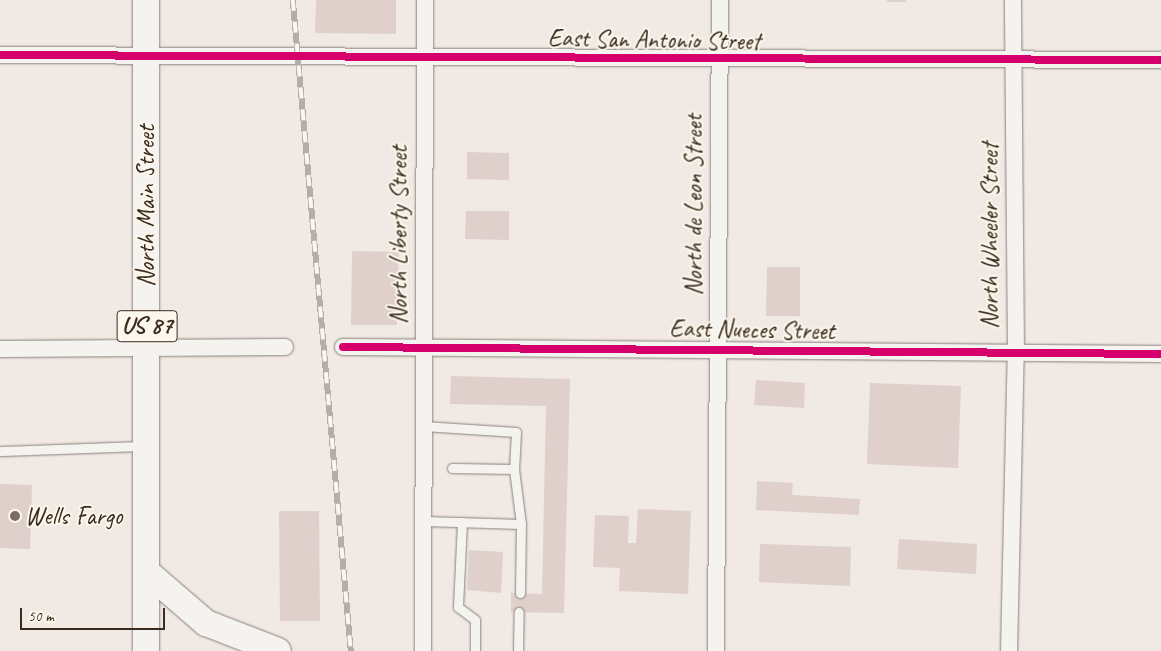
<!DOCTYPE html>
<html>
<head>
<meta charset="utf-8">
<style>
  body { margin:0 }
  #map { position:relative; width:1161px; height:651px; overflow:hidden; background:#f1e9e3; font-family:Caveat,sans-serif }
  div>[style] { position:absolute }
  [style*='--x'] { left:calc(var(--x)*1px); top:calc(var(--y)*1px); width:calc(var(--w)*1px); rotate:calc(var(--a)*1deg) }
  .building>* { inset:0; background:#dfd0cb }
  .roads { filter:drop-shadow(0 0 1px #88817c) drop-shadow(0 0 1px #88817c) }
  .lane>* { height:9px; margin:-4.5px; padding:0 4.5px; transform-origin:4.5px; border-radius:4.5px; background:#f5f3ef }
  .street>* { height:16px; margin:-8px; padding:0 8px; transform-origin:8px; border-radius:8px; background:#f5f3ef }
  .primary>* { height:26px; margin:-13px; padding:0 13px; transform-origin:13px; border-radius:13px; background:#f5f3ef }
  .rail>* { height:5.5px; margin-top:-2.75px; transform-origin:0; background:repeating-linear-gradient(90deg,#fbf7ec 0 11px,#b2aeaa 0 22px); box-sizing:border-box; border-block:1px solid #b2aeaa }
  .cycleway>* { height:8px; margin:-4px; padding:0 4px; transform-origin:4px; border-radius:4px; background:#d6006c }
  .dots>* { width:14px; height:14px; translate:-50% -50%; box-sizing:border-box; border:2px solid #fbf7ec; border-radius:50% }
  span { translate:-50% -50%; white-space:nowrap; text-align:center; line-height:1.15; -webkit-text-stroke:4px #fbf7ec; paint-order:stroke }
  .shield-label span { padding:1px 4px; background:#fbf7ec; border:1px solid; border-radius:4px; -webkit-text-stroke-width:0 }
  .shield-label { font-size:24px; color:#3b2a1e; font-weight:700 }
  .street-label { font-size:25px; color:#3b2a1e }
  .poi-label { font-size:25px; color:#3b2a1e }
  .left { translate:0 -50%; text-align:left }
  .scale { position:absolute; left:20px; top:608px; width:145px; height:22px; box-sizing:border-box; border:2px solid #3b2a1e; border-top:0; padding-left:6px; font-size:15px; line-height:18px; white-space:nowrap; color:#3b2a1e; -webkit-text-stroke:4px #fbf7ec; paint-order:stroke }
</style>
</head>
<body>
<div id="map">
  <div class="building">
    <i style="clip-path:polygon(316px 0,396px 0,396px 34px,315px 33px)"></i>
    <i style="clip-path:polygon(887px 0,906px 0,906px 2px,887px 2px)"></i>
    <i style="clip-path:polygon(467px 152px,509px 153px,509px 180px,467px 179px)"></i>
    <i style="clip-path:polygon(466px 211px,509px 211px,509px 240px,465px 239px)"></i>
    <i style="clip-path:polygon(352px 251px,399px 252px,397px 325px,351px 325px)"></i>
    <i style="clip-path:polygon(767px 267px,800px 267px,800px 316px,766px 316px)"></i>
    <i style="clip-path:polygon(451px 376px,570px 379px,564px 613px,511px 612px,511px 593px,542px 594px,546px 406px,450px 404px)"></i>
    <i style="clip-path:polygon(756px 380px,805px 383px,804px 408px,754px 405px)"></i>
    <i style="clip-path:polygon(870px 383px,961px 386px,958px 468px,867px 464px)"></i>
    <i style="clip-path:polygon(757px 481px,793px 483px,792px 495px,860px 499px,859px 515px,756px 510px)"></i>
    <i style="clip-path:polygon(0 484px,32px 485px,30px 549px,0 548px)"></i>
    <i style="clip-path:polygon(638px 509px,691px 511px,688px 594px,619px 591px,620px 568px,593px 567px,595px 515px,629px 516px,628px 543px,636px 543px)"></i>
    <i style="clip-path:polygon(279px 511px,319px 511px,320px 621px,280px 621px)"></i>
    <i style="clip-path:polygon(899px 539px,977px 544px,976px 574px,897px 569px)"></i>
    <i style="clip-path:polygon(760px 544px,851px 547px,850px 586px,759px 582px)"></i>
    <i style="clip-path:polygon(469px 550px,503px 552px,501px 593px,467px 590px)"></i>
  </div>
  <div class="roads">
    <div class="lane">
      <i style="--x:423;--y:426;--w:93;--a:3.7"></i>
      <i style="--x:516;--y:432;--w:37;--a:93"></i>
      <i style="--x:514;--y:469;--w:62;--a:-179.1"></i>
      <i style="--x:0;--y:451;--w:144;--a:-2"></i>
      <i style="--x:424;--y:521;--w:97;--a:1.8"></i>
      <i style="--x:521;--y:524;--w:55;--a:-97.3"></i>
      <i style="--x:462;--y:522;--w:85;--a:92.7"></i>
      <i style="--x:458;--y:607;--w:21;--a:37"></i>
      <i style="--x:475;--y:620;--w:31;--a:90"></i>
      <i style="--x:520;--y:593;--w:69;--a:-89.2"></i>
      <i style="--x:518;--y:651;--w:39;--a:-89"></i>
    </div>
    <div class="street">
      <i style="--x:0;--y:55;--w:1161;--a:0.25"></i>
      <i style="--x:343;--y:347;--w:818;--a:0.49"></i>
      <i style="--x:0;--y:349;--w:285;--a:-0.4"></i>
      <i style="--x:423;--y:651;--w:651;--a:-89.82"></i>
      <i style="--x:716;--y:651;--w:651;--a:-89.65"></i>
      <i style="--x:1009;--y:651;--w:298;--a:-88.7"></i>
      <i style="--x:1016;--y:353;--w:353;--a:-90.5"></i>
    </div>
    <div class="primary">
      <i style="--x:146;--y:0;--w:651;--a:90"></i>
      <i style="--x:148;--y:573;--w:77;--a:40.8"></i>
      <i style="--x:206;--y:623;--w:77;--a:21.3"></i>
    </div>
  </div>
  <div class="rail">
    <i style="--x:293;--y:0;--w:654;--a:84.91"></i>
  </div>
  <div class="cycleway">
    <i style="--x:0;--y:55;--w:1161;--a:0.25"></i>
    <i style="--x:343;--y:347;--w:818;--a:0.49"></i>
  </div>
  <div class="dots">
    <i style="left:15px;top:516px;background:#7b6d63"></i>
  </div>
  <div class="shield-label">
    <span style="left:147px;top:326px">US 87</span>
  </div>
  <div class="street-label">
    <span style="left:654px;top:40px;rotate:1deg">East San Antonio Street</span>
    <span style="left:694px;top:205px;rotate:-90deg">North de Leon Street</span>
    <span style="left:146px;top:206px;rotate:-90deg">North Main Street</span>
    <span style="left:399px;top:235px;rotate:-90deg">North Liberty Street</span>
    <span style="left:990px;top:236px;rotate:-90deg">North Wheeler Street</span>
    <span style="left:752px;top:330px;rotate:1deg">East Nueces Street</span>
  </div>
  <div class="poi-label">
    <span class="left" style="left:25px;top:516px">Wells Fargo</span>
  </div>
  <div class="scale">50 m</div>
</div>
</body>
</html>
